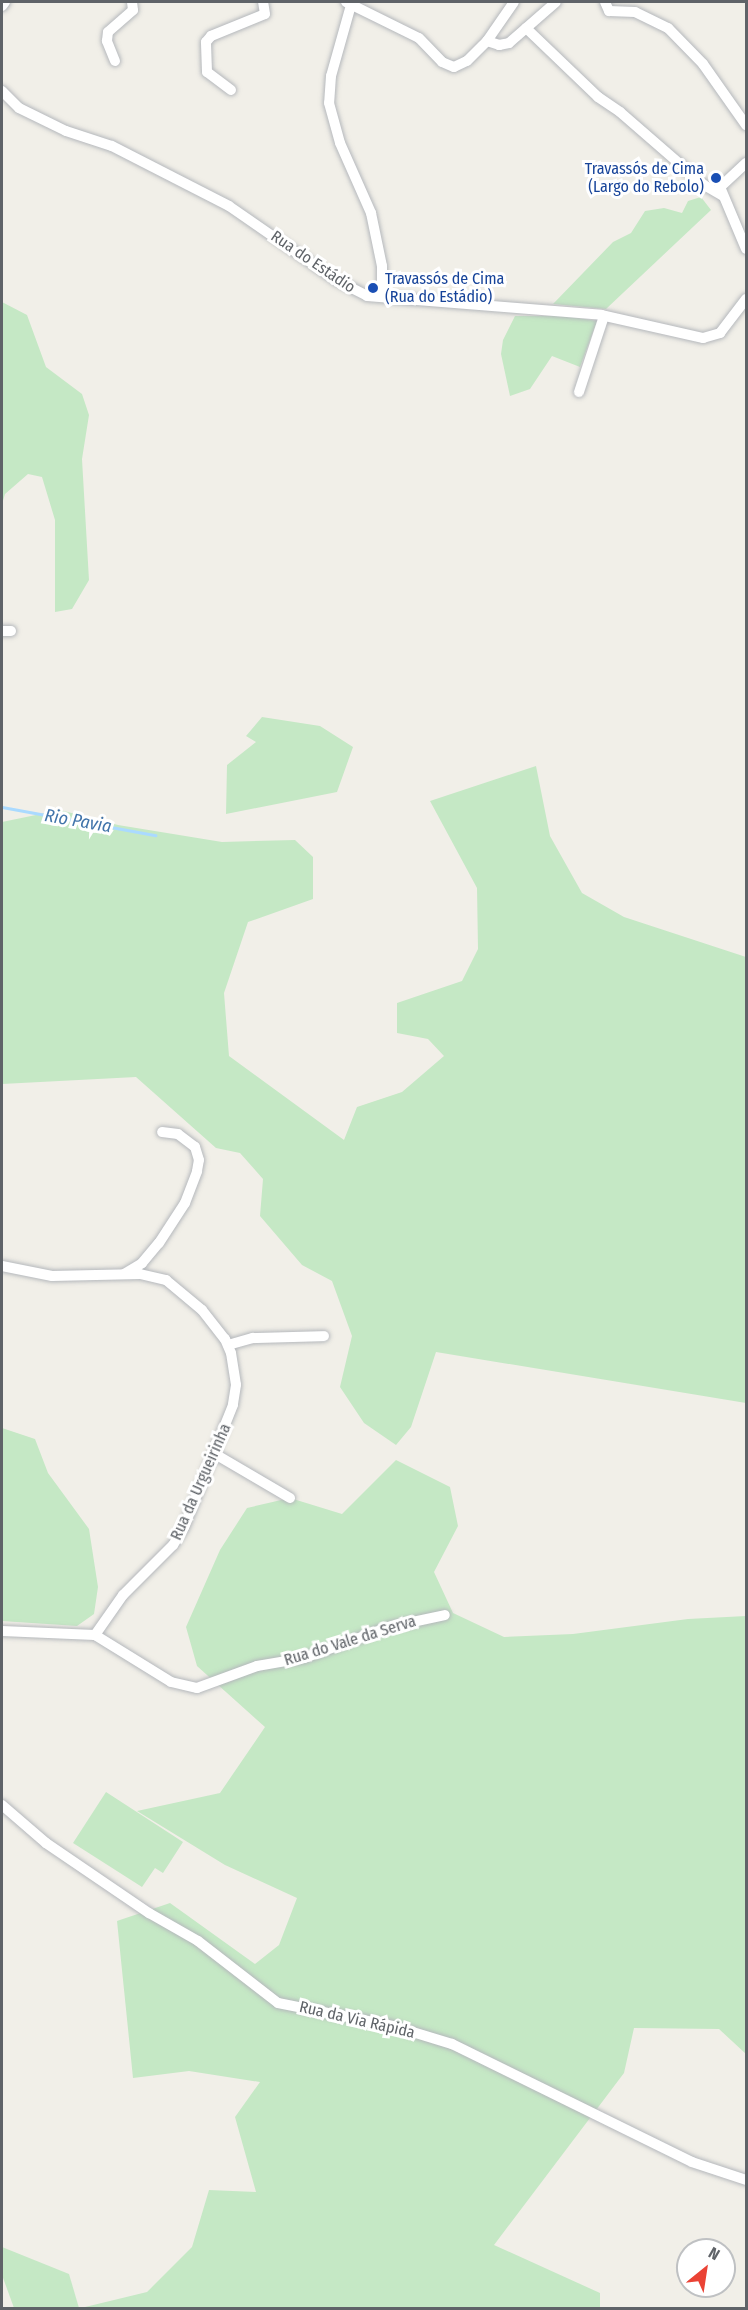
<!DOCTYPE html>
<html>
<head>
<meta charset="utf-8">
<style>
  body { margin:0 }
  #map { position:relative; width:748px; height:2310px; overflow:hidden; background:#f1efe8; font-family:"Fira Sans Condensed",sans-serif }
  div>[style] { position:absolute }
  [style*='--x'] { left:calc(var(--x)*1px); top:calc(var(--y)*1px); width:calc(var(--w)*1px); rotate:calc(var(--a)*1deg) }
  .green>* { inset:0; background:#c5e8c5 }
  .stream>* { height:3px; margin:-1.5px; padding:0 1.5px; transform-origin:1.5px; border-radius:1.5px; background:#aadaff }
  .roads { filter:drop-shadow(0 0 2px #b5b8bc) drop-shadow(0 0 2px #b5b8bc) }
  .minor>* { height:10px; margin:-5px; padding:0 5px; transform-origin:5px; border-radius:5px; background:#fff }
  .dots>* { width:16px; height:16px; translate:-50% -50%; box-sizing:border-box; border:3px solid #fff; border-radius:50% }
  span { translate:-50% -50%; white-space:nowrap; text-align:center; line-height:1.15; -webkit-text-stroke:6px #fff; paint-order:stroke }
  .transit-label { font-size:16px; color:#164399 }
  .right { translate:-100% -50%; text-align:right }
  .left { translate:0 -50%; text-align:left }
  .street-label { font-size:16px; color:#5f6368 }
  .water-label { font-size:18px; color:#4174aa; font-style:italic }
  .frame { position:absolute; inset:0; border:3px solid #5f6368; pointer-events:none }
  .north { position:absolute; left:676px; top:2238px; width:60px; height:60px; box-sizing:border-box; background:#fff; border:2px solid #bfc1c3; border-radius:50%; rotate:30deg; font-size:16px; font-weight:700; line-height:24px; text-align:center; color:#5f6368 }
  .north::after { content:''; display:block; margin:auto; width:21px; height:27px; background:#ea4335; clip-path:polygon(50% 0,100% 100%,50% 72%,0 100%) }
</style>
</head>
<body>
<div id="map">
  <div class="green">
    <i style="clip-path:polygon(701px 197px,711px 210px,606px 309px,553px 304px,613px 242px,631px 233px,645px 211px,664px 208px,682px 213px,688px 201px)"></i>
    <i style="clip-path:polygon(2px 302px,27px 315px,46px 367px,82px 394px,89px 415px,82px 459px,89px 580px,72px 609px,55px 612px,55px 520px,42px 477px,28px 474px,5px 494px,2px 504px)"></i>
    <i style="clip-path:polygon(515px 316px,566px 316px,597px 321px,580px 367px,552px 356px,530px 389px,510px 396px,501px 354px,503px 340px)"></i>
    <i style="clip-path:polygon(262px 717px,320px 726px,353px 747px,337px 792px,226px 814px,227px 765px,256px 742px,246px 736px)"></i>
    <i style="clip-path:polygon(536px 766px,550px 836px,582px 893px,624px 917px,746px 957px,746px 1403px,436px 1352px,411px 1427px,396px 1445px,364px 1423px,340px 1387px,352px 1336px,332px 1281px,302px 1265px,260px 1216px,263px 1179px,240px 1153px,216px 1148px,136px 1077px,2px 1084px,2px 822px,60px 810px,118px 825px,222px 842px,295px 840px,313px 857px,313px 899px,248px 922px,224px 993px,229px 1056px,344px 1140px,357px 1107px,402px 1092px,444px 1056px,428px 1039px,397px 1033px,397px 1003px,462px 981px,478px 949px,477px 888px,430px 801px)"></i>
    <i style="clip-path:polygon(2px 1428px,35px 1439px,48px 1473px,89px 1529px,98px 1587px,94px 1614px,77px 1626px,2px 1621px)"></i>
    <i style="clip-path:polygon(396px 1460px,450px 1487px,458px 1526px,434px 1572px,453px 1613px,504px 1637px,573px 1634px,688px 1619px,746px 1616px,746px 2054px,719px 2029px,634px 2028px,624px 2073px,494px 2245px,600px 2293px,600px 2308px,81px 2308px,147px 2292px,192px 2247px,209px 2190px,256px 2192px,235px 2117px,260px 2082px,189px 2071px,133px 2078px,117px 1921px,170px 1903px,255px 1964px,279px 1945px,297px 1898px,225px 1865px,137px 1811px,220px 1793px,265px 1727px,197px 1666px,186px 1627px,220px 1550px,247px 1508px,290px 1498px,342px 1514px)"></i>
    <i style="clip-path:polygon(106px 1792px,183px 1842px,163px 1873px,155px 1868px,142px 1887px,73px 1843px)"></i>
    <i style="clip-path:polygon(2px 2247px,69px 2274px,79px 2308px,14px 2308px,2px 2275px)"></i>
  </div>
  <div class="stream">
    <i style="--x:2;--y:807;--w:156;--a:10.4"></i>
  </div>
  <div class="roads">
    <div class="minor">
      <i style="--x:346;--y:2;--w:81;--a:26.3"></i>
      <i style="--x:419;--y:38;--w:33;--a:46"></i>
      <i style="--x:442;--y:62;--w:13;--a:23"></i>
      <i style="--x:454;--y:67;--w:14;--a:-25"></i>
      <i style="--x:467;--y:61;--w:28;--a:-45"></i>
      <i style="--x:487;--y:41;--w:47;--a:-55.3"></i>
      <i style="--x:605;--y:2;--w:10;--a:66"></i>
      <i style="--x:609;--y:11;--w:26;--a:2"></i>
      <i style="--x:635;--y:12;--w:37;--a:26"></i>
      <i style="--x:668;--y:28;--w:50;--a:45.8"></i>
      <i style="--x:703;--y:64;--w:75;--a:54.8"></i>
      <i style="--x:351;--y:5;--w:74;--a:105.7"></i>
      <i style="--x:331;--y:76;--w:27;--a:94"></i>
      <i style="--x:329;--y:103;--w:41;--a:74.6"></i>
      <i style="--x:340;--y:143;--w:77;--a:66.1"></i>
      <i style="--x:371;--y:213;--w:54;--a:78.3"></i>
      <i style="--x:382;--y:266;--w:31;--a:90"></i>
      <i style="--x:2;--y:6;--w:5;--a:-53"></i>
      <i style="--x:526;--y:28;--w:100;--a:43.8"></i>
      <i style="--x:598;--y:97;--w:27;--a:34"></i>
      <i style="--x:620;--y:112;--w:111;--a:41"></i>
      <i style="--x:704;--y:185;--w:22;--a:30"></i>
      <i style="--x:487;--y:41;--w:13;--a:18"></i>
      <i style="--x:499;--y:45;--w:10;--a:-11"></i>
      <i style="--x:509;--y:43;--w:62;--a:-41.1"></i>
      <i style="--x:115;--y:61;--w:22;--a:-112"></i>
      <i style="--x:107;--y:41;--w:9;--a:-84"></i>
      <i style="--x:108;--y:32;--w:33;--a:-41"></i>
      <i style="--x:133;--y:10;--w:8;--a:-97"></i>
      <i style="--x:231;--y:90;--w:30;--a:-143"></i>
      <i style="--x:207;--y:72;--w:30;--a:-92"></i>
      <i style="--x:206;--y:42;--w:8;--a:-50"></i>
      <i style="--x:211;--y:36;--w:58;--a:-22.2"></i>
      <i style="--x:265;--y:14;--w:12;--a:-99"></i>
      <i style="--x:2;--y:91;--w:24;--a:45"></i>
      <i style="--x:19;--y:108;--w:52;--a:26.1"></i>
      <i style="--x:66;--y:131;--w:48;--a:18.1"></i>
      <i style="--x:112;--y:146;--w:131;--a:27.1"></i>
      <i style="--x:229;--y:206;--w:130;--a:34.7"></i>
      <i style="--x:336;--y:280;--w:35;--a:27"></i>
      <i style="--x:367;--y:296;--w:235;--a:4.6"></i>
      <i style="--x:601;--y:315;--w:105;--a:12.7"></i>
      <i style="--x:703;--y:338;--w:18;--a:-16"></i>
      <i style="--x:720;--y:333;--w:43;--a:-52.6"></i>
      <i style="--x:746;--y:163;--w:35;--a:137"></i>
      <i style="--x:720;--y:187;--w:67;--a:67.2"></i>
      <i style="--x:579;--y:392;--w:80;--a:-71.8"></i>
      <i style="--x:2;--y:631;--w:9;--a:0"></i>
      <i style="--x:2;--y:1266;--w:51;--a:11.3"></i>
      <i style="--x:52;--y:1276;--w:88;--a:-1.3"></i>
      <i style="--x:140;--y:1274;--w:27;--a:13"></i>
      <i style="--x:166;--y:1280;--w:47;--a:39.8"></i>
      <i style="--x:202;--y:1310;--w:37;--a:52"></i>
      <i style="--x:225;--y:1339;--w:15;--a:67"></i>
      <i style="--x:231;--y:1353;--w:32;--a:81"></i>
      <i style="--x:236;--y:1385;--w:20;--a:99"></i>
      <i style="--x:233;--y:1405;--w:131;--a:111.9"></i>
      <i style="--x:184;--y:1527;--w:21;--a:121"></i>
      <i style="--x:173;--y:1545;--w:71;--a:135"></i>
      <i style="--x:123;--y:1595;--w:49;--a:125"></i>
      <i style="--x:124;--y:1274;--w:21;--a:-31"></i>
      <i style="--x:142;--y:1263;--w:26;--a:-50"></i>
      <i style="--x:159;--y:1243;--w:48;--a:-57"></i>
      <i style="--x:185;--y:1203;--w:34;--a:-69"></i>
      <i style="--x:197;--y:1171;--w:11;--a:-80"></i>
      <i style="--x:199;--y:1160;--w:14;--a:-107"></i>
      <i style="--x:195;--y:1147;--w:21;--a:-143"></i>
      <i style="--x:178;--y:1134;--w:16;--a:-173"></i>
      <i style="--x:228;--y:1345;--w:26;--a:-16"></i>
      <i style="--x:253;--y:1338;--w:71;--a:-1.6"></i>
      <i style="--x:215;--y:1454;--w:87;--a:30.4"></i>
      <i style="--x:2;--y:1631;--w:93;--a:2.5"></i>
      <i style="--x:95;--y:1635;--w:89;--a:31.7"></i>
      <i style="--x:171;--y:1682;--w:27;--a:13"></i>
      <i style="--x:197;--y:1688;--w:64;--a:-20.1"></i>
      <i style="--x:257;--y:1666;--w:48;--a:-9.7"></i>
      <i style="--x:304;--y:1658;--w:90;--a:-20"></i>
      <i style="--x:389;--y:1627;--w:57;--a:-12.1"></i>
      <i style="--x:2;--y:1805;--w:58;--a:40.8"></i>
      <i style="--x:46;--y:1843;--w:125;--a:34.2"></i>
      <i style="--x:149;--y:1913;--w:56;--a:29.7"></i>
      <i style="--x:198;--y:1941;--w:101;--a:37.8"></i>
      <i style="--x:278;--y:2003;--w:117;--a:11.3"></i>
      <i style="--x:393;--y:2026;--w:62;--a:17"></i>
      <i style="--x:452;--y:2044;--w:267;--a:26.2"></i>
      <i style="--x:692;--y:2162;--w:57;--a:18.4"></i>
    </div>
  </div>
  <div class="dots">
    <i style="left:716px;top:178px;background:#1a4fb4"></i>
    <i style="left:373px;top:288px;background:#1a4fb4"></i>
  </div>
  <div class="transit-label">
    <span class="right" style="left:704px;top:178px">Travassós de Cima<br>(Largo do Rebolo)</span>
    <span class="left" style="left:385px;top:288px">Travassós de Cima<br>(Rua do Estádio)</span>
  </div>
  <div class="street-label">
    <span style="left:313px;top:262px;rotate:34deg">Rua do Estádio</span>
    <span style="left:201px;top:1482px;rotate:-66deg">Rua da Urgueirinha</span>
    <span style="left:350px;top:1641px;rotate:-17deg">Rua do Vale da Serva</span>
    <span style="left:357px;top:2020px;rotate:13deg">Rua da Via Rápida</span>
  </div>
  <div class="water-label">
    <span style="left:78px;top:821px;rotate:10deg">Rio Pavia</span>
  </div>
  <div class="frame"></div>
  <div class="north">N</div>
</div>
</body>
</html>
